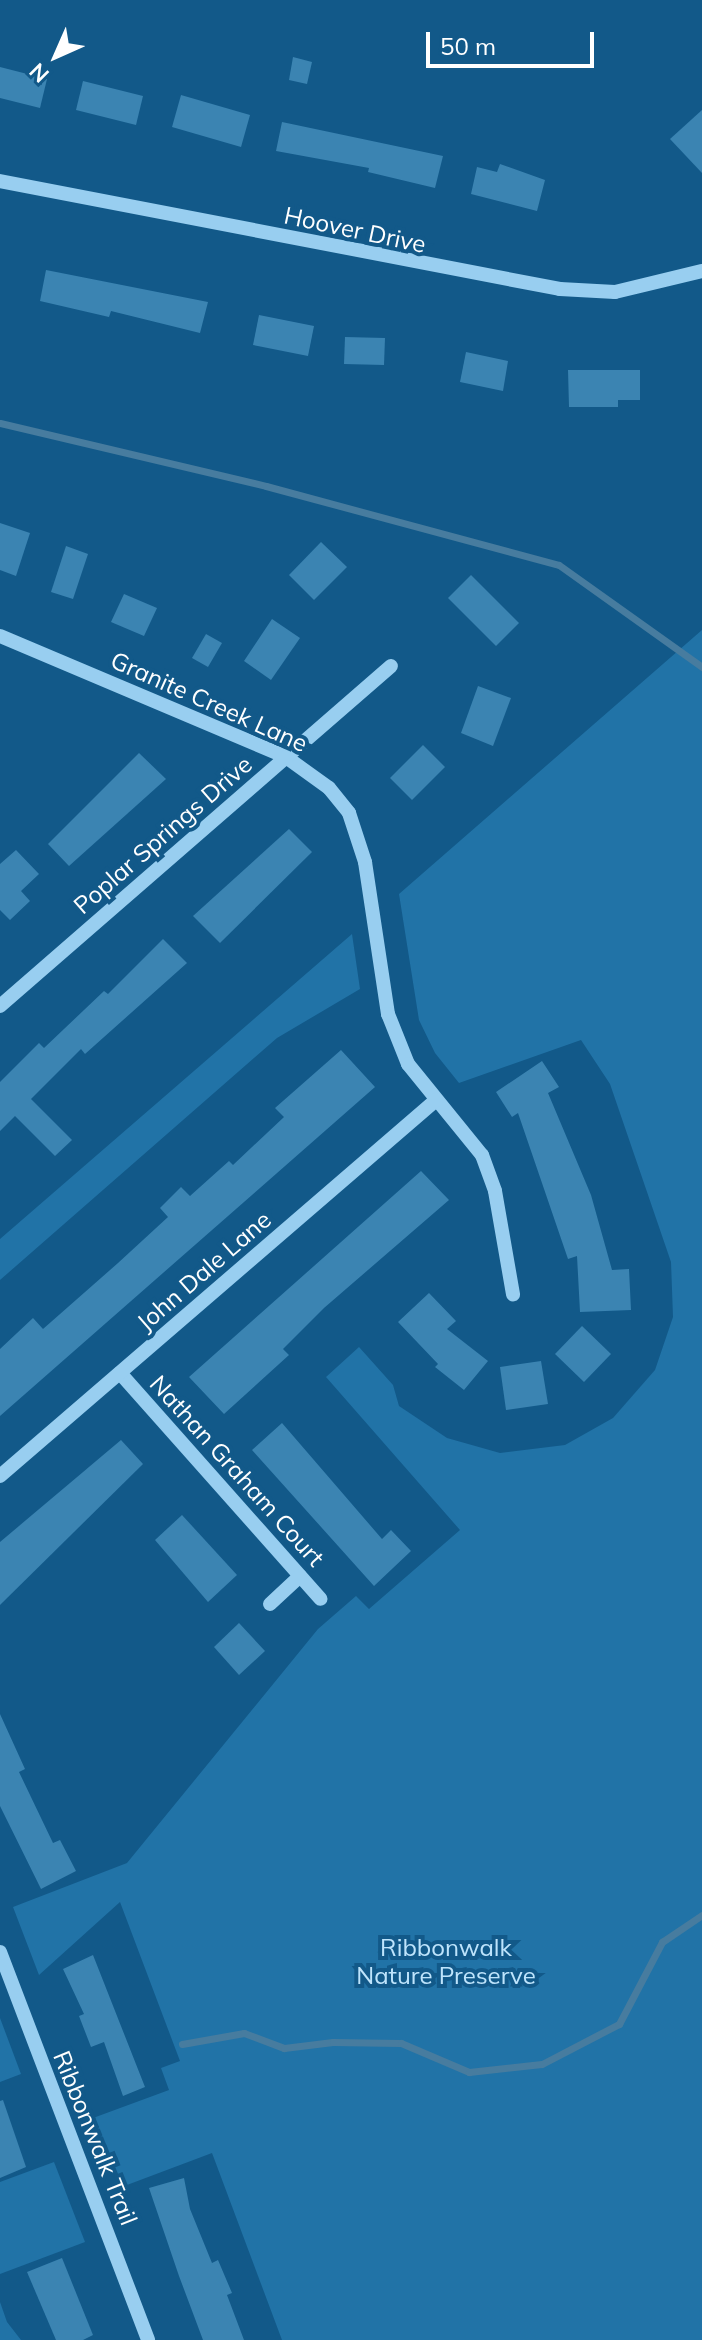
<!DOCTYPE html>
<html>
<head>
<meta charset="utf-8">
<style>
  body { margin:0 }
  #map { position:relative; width:702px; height:2340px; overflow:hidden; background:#125989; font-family:Mulish,sans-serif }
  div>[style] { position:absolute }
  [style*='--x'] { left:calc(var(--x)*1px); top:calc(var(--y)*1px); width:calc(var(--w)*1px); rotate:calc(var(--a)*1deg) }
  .green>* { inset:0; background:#2173a7 }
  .stream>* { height:7px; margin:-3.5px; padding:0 3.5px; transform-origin:3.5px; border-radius:3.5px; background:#477c9f }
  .building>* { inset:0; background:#3b84b2 }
  .minor>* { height:14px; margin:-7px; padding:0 7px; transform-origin:7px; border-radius:7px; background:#98cef0 }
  span { translate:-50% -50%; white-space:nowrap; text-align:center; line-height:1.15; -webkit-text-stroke:8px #125989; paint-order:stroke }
  .street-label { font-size:24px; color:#fff }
  .park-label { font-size:24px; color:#bee4fc }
  .north { position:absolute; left:16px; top:16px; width:80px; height:80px; -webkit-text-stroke:6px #125989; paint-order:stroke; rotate:225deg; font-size:22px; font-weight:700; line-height:32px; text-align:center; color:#fff }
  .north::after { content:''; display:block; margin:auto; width:28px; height:36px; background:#fff; clip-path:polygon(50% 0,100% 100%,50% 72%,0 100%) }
  .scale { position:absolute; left:426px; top:32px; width:168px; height:36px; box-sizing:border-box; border:4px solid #fff; border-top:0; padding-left:10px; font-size:24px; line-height:28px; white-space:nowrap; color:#fff; -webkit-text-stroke:6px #125989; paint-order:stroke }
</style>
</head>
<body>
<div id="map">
  <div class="green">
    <i style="clip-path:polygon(702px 630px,702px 2340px,282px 2340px,212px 2153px,119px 2188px,93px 2118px,169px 2090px,161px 2068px,180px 2061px,120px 1902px,39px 1975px,13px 1907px,127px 1863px,318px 1629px,356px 1596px,369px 1609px,460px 1530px,326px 1377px,359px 1347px,393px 1385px,399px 1406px,447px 1438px,500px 1453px,565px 1445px,613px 1418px,655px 1370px,673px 1317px,671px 1262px,610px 1084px,581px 1040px,459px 1083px,435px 1053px,419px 1020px,399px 894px)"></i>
    <i style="clip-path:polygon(352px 934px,360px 989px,277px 1038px,0 1280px,0 1239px)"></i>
    <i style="clip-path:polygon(0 2018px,21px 2074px,0 2082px)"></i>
    <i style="clip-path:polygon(54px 2162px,85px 2242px,0 2274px,0 2182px)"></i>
    <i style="clip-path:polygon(0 2302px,7px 2322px,21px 2340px,0 2340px)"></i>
  </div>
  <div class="stream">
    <i style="--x:0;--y:423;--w:273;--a:13.3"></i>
    <i style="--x:266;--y:486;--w:303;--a:15.1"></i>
    <i style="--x:559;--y:565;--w:176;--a:35.5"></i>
    <i style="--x:182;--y:2044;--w:63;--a:-10.1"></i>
    <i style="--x:244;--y:2033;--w:43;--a:20.6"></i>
    <i style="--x:284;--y:2048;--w:49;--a:-7"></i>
    <i style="--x:333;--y:2042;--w:68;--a:0.8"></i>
    <i style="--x:401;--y:2043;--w:74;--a:23.1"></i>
    <i style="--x:469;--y:2072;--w:73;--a:-6.3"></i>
    <i style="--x:542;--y:2064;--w:87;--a:-27.5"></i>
    <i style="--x:619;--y:2024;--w:93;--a:-62.3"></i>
    <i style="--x:662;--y:1942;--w:48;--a:-34"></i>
  </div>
  <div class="building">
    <i style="clip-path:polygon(293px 57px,312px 62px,307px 84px,289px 80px)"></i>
    <i style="clip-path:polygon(0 67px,47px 79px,40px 108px,0 98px)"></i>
    <i style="clip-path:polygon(83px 81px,143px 96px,136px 125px,76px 110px)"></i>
    <i style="clip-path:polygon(181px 95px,250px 115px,241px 147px,172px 127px)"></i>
    <i style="clip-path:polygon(702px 110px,702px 173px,670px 139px)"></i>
    <i style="clip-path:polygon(282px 122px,443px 156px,435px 188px,368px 172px,369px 168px,276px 151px)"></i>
    <i style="clip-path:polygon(500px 164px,545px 180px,537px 211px,471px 194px,477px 167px,497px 172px)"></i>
    <i style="clip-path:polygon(46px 270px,208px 302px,200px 333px,111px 311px,109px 317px,40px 301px)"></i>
    <i style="clip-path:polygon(259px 315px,314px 326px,308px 356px,253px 345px)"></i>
    <i style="clip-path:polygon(345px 337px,385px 338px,384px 365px,344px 364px)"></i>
    <i style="clip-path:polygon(466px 352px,508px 361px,503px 391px,460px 382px)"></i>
    <i style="clip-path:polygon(568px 370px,640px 370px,640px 400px,618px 400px,618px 407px,569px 407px)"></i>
    <i style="clip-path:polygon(0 523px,30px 533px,16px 576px,0 570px)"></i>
    <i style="clip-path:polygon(321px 542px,347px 567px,314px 600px,289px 575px)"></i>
    <i style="clip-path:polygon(66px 546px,88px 554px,73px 599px,51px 592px)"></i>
    <i style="clip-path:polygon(471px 575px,519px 623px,496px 646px,448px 598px)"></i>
    <i style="clip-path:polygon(124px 594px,157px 608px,144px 636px,111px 622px)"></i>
    <i style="clip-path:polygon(272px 619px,300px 638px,271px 680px,244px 661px)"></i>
    <i style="clip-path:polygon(206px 634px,222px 643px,208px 667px,192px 658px)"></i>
    <i style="clip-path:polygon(478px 686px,511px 698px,493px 746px,461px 733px)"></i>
    <i style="clip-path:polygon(423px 745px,445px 767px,412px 800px,390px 778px)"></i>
    <i style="clip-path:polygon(139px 753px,166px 779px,69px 866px,48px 844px)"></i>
    <i style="clip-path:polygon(289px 829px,312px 852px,220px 943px,193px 916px)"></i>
    <i style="clip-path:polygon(16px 850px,39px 874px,21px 891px,30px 901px,10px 920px,0 910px,0 864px)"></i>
    <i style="clip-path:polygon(163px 939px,187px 963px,85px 1054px,81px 1049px,31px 1099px,72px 1140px,55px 1156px,15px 1116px,0 1131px,0 1082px,39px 1043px,44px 1048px,104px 991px,108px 994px)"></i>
    <i style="clip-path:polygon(341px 1050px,375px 1087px,0 1416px,0 1349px,33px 1318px,43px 1329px,118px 1263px,168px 1217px,160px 1208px,181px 1187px,190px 1196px,229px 1161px,233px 1165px,284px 1117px,275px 1108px)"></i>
    <i style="clip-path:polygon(542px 1061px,559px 1087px,548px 1093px,591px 1195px,612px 1270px,629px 1269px,631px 1310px,580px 1312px,577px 1256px,568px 1259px,518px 1113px,512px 1117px,496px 1092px)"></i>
    <i style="clip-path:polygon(421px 1171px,449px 1200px,324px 1308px,283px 1349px,289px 1355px,224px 1414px,189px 1377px)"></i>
    <i style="clip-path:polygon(429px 1293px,456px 1321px,447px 1329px,488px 1361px,464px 1390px,435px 1367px,438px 1364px,398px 1322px)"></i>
    <i style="clip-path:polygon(582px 1326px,611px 1354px,584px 1382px,555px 1354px)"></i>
    <i style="clip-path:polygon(541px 1361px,548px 1404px,506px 1410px,500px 1367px)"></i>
    <i style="clip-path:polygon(282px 1423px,382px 1539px,391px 1530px,411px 1551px,374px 1586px,252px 1450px)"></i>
    <i style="clip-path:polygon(121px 1440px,143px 1464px,0 1605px,0 1542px)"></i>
    <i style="clip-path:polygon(182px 1515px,237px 1575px,208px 1602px,155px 1540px)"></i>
    <i style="clip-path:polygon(239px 1623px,265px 1651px,239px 1675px,214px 1647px)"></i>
    <i style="clip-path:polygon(0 1714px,25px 1769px,19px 1772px,53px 1843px,60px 1840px,76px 1871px,41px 1889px,0 1806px)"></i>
    <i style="clip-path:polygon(93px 1955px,145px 2087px,123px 2096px,104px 2042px,91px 2047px,79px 2016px,84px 2014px,63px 1969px)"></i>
    <i style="clip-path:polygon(3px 2100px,26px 2167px,0 2178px,0 2101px)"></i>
    <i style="clip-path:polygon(184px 2178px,190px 2209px,212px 2263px,218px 2260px,232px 2293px,227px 2295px,244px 2340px,203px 2340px,179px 2276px,149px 2188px)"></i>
    <i style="clip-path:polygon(62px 2258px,93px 2335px,83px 2340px,56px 2340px,27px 2272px)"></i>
  </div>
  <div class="minor">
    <i style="--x:0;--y:181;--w:570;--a:10.92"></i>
    <i style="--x:560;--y:289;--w:55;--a:3.1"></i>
    <i style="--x:615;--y:292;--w:89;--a:-13.6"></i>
    <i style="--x:0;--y:636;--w:311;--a:22.9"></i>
    <i style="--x:286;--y:757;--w:53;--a:35.8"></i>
    <i style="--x:329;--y:788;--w:32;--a:51"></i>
    <i style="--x:349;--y:813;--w:52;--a:71.9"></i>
    <i style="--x:365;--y:862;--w:154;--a:81.4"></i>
    <i style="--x:388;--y:1014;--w:54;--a:68.2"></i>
    <i style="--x:408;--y:1064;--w:117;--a:50.9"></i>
    <i style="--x:482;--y:1155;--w:38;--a:70"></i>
    <i style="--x:495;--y:1191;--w:105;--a:80.1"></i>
    <i style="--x:0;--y:1006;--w:518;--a:-41.01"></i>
    <i style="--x:120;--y:1373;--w:302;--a:48.4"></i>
    <i style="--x:0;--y:1476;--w:576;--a:-40.77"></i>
    <i style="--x:270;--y:1604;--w:41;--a:-43"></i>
    <i style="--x:0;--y:1952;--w:415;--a:69.1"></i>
  </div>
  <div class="street-label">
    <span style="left:355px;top:230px;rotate:12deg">Hoover Drive</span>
    <span style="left:209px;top:702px;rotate:24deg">Granite Creek Lane</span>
    <span style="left:163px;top:835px;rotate:-41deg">Poplar Springs Drive</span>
    <span style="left:204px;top:1271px;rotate:-41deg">John Dale Lane</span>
    <span style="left:237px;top:1471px;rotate:48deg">Nathan Graham Court</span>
    <span style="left:95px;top:2138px;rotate:68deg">Ribbonwalk Trail</span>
  </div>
  <div class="park-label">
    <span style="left:446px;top:1962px">Ribbonwalk<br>Nature Preserve</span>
  </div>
  <div class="north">N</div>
  <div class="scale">50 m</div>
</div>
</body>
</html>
